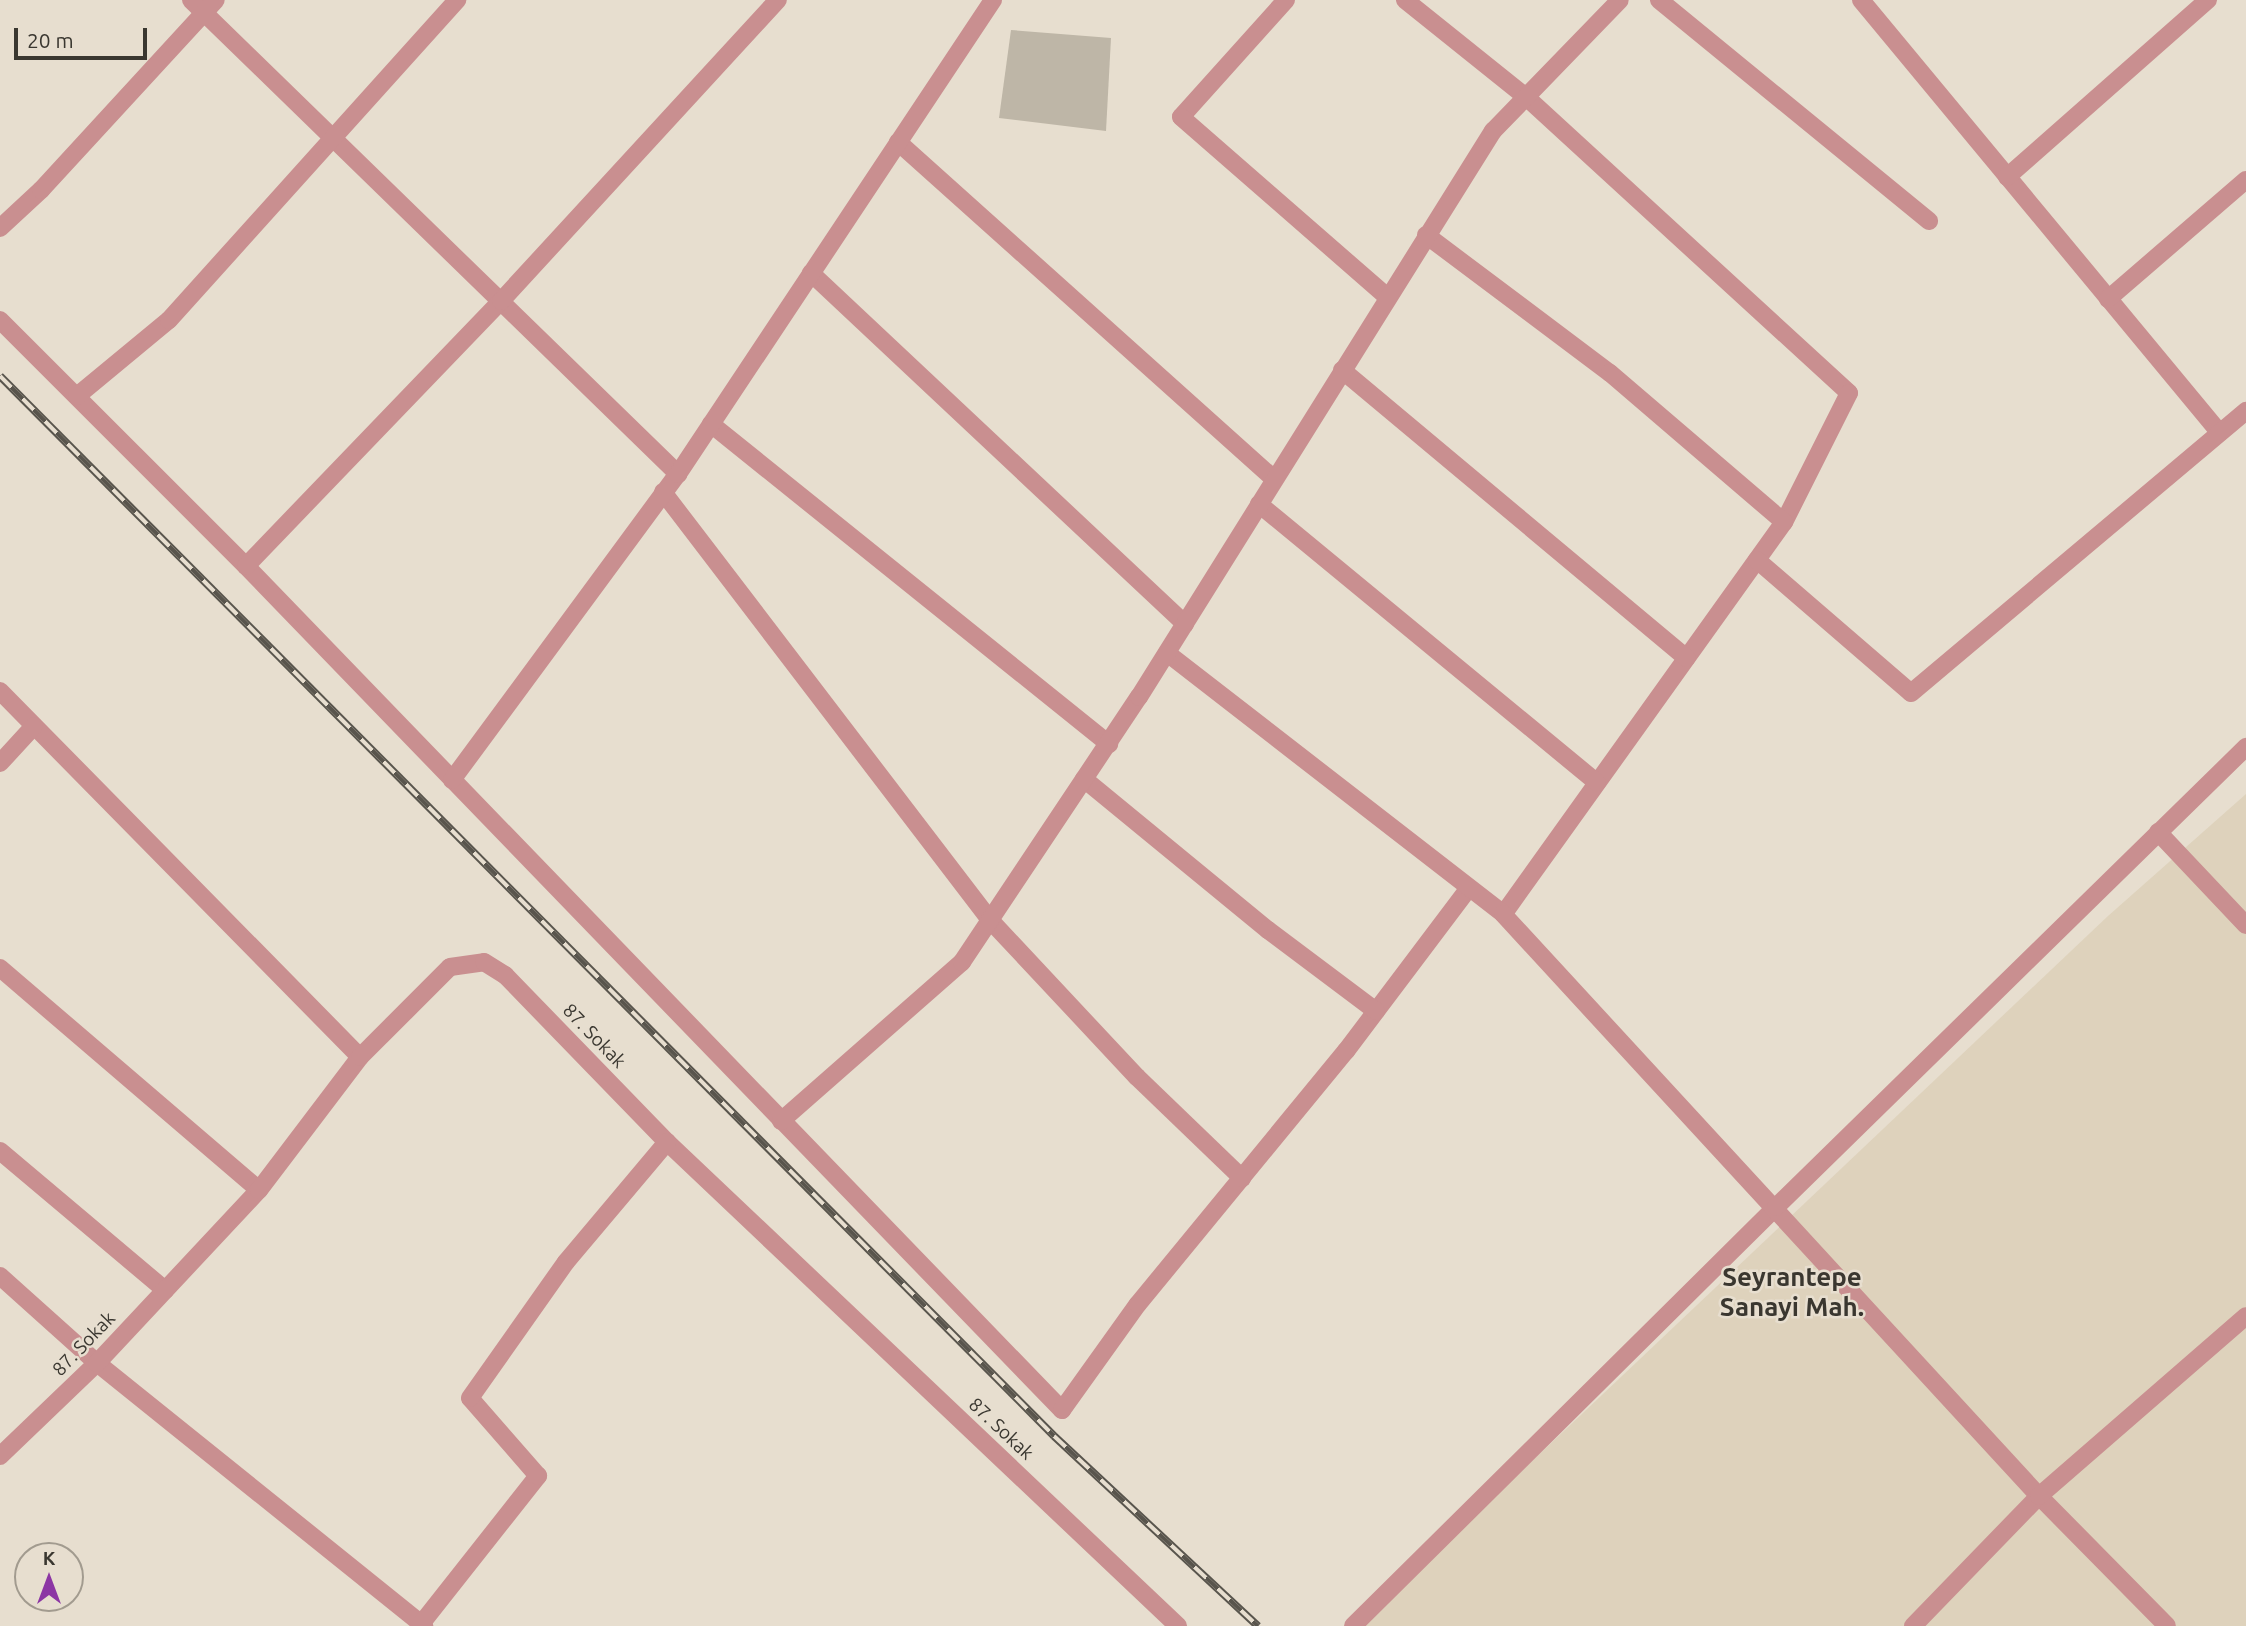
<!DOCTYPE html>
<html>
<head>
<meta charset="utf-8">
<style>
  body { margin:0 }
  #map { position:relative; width:2246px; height:1626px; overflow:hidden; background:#e7decf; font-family:Ubuntu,sans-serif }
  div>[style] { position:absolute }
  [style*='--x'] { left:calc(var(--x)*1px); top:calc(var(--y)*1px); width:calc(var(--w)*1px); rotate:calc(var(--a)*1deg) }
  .built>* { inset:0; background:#ded2bc }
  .building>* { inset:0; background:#beb6a7 }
  .lane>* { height:18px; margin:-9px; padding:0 9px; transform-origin:9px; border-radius:9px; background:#c98f90 }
  .street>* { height:18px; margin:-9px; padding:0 9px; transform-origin:9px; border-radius:9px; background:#c98f90 }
  .rail>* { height:8px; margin-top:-4px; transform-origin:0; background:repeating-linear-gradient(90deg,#e7decf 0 16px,#59554d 0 32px); box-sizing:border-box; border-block:2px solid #59554d }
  span { translate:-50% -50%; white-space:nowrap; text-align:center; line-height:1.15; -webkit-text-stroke:5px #e7decf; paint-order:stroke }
  .street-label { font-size:19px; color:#3a3730 }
  .district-label { font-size:26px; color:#3a3730; font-weight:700 }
  .north { position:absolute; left:14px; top:1542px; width:70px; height:70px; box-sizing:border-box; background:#e7decf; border:2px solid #a29b8f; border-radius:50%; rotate:0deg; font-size:19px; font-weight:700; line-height:28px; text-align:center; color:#3a3730 }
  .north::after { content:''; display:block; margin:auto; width:24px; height:32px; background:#8c36a4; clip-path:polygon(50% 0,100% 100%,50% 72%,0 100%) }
  .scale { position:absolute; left:14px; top:28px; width:133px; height:32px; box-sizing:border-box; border:4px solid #3a3730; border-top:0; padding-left:9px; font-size:21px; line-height:24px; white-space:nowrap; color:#3a3730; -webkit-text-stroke:5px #e7decf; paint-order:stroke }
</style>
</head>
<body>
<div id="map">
  <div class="built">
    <i style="clip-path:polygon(2246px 794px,2246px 1626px,1358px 1626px,2108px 916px)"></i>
  </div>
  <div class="building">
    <i style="clip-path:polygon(1011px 30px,1111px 38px,1106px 131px,999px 118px)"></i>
  </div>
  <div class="lane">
    <i style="--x:1353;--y:1626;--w:595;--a:-44.73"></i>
  </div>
  <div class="street">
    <i style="--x:191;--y:0;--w:680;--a:44.22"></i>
    <i style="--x:1286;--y:0;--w:157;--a:131.9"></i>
    <i style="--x:1181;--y:117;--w:274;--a:41.1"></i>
    <i style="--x:1405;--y:0;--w:155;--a:38.7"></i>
    <i style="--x:1526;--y:97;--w:438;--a:42.5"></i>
    <i style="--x:1849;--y:393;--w:144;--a:116.7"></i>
    <i style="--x:1784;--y:522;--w:482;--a:125.6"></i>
    <i style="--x:1659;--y:0;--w:349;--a:39.3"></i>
    <i style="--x:1861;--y:0;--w:562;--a:50.34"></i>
    <i style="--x:898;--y:142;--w:505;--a:41.87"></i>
    <i style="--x:2007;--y:177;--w:268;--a:-41.4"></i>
    <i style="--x:0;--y:228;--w:56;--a:-42.8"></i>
    <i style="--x:41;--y:190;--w:258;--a:-47.4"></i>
    <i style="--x:1426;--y:235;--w:230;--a:36.9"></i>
    <i style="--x:1610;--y:373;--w:229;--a:40.6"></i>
    <i style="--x:811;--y:273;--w:513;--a:43.18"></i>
    <i style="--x:2108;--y:299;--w:182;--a:-40.8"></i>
    <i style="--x:0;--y:320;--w:348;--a:45"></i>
    <i style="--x:246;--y:566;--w:1174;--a:45.97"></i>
    <i style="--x:1062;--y:1410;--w:130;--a:-54.4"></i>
    <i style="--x:1138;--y:1304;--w:328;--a:-50.6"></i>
    <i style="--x:1346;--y:1051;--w:204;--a:-53"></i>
    <i style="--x:1342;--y:370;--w:449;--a:39.9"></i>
    <i style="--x:77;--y:396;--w:119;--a:-39.6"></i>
    <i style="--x:169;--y:320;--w:431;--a:-48"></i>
    <i style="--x:711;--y:424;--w:511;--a:38.8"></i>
    <i style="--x:663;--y:492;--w:539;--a:52.62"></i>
    <i style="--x:990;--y:920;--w:215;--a:46.9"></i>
    <i style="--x:1137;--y:1077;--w:146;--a:43.9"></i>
    <i style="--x:1259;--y:504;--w:438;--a:39.5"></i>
    <i style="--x:1757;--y:560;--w:203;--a:40.8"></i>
    <i style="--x:1911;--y:693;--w:438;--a:-40.1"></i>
    <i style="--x:246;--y:566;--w:368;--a:-46.1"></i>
    <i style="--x:501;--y:301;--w:409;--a:-47.4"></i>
    <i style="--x:1167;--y:653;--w:425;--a:37.8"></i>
    <i style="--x:1503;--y:914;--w:791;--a:47.36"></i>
    <i style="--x:2039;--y:1496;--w:182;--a:45.4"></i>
    <i style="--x:0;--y:691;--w:513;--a:45.47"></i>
    <i style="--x:0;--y:763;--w:50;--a:-47.4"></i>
    <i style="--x:1084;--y:779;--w:238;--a:39.4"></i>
    <i style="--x:1268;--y:930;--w:135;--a:36.9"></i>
    <i style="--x:452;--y:780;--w:380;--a:-53.6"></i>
    <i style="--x:678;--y:474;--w:569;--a:-56.39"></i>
    <i style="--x:2158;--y:832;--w:128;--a:46.6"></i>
    <i style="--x:0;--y:968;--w:341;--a:40.6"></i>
    <i style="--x:781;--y:1121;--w:241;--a:-41.3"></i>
    <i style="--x:962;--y:962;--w:319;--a:-56.3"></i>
    <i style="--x:1139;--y:697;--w:668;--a:-57.98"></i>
    <i style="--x:1493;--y:131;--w:182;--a:-45.9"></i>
    <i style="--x:0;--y:1151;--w:216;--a:40.1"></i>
    <i style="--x:1776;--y:1207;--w:658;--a:-44.38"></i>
    <i style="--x:0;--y:1276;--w:130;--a:41.9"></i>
    <i style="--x:97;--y:1363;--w:420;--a:38.8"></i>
    <i style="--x:0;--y:1456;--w:134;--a:-43.8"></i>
    <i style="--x:97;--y:1363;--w:237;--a:-46.9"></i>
    <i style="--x:259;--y:1190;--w:167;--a:-52.8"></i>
    <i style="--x:360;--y:1057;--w:127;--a:-45"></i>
    <i style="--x:450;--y:967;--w:34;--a:-8"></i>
    <i style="--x:484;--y:962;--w:25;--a:32"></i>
    <i style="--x:505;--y:975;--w:233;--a:45.9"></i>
    <i style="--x:667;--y:1142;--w:704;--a:43.45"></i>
    <i style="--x:421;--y:1624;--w:189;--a:-51.7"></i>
    <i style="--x:538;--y:1476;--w:103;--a:-131.1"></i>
    <i style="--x:470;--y:1398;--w:166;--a:-54.8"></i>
    <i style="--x:566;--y:1262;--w:157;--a:-49.9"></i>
    <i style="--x:1913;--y:1626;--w:181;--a:-45.9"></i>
    <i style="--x:2039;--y:1496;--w:274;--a:-41"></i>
  </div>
  <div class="rail">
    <i style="--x:0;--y:376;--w:1495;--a:45.16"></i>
    <i style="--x:1054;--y:1436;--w:279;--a:43"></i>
  </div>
  <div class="street-label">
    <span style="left:594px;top:1036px;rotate:46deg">87. Sokak</span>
    <span style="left:84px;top:1344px;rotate:-46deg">87. Sokak</span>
    <span style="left:1001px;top:1429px;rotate:43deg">87. Sokak</span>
  </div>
  <div class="district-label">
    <span style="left:1792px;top:1292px">Seyrantepe<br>Sanayi Mah.</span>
  </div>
  <div class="north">K</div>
  <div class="scale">20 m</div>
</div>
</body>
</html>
